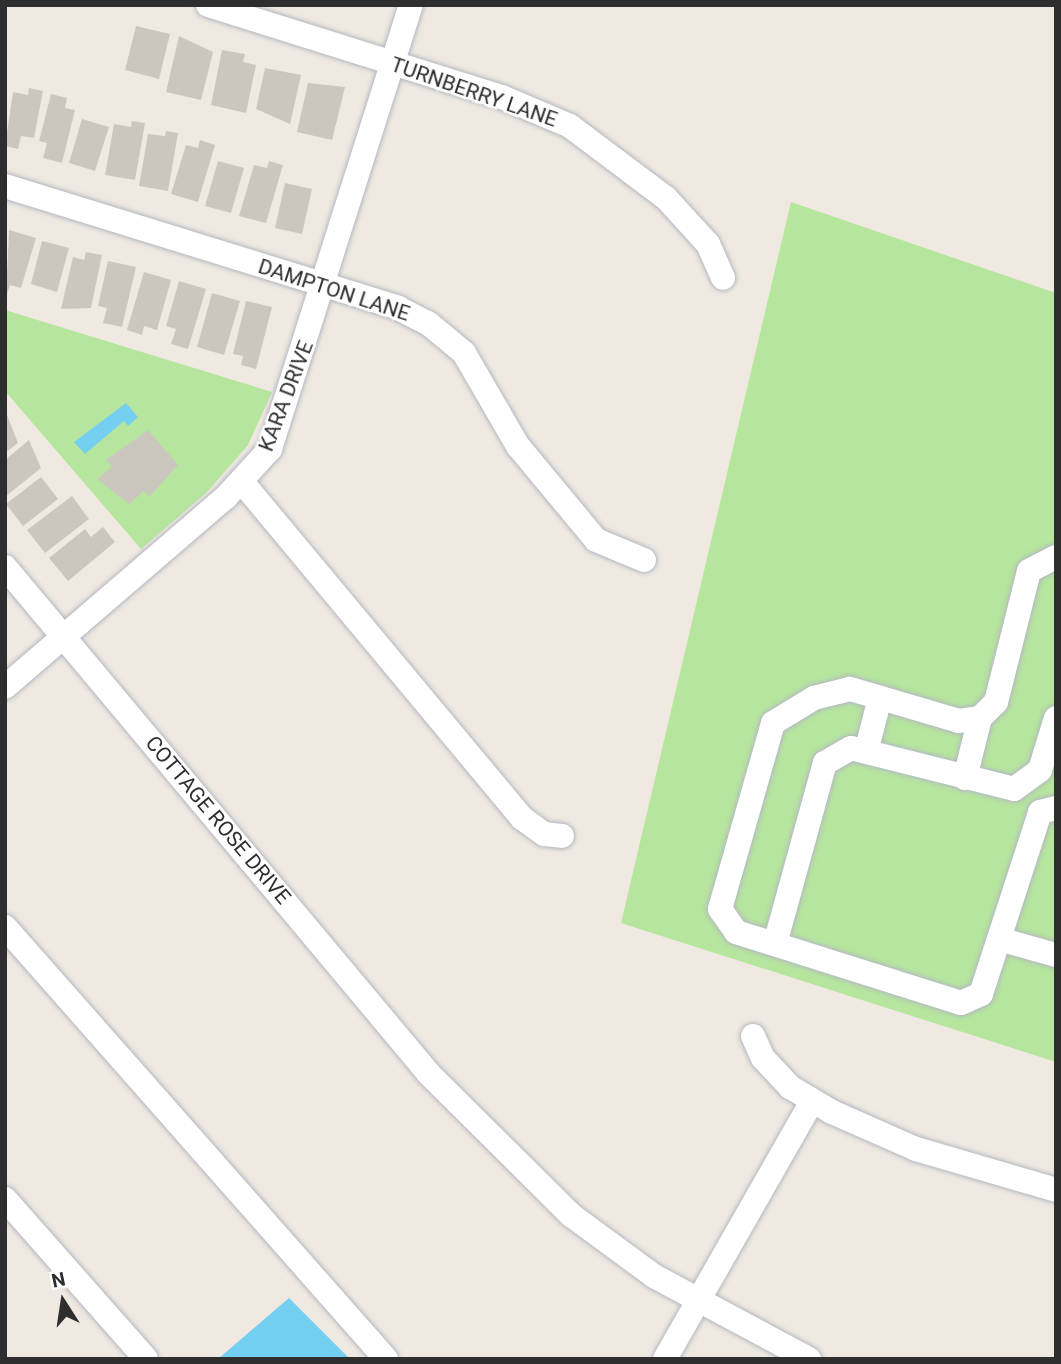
<!DOCTYPE html>
<html>
<head>
<meta charset="utf-8">
<style>
  body { margin:0 }
  #map { position:relative; width:1061px; height:1364px; overflow:hidden; background:#efe9e1; font-family:Roboto,sans-serif }
  div>[style] { position:absolute }
  [style*='--x'] { left:calc(var(--x)*1px); top:calc(var(--y)*1px); width:calc(var(--w)*1px); rotate:calc(var(--a)*1deg) }
  .green>* { inset:0; background:#b6e59e }
  .water>* { inset:0; background:#75cff0 }
  .building>* { inset:0; background:#cbc7bf }
  .roads { filter:drop-shadow(0 0 2px #b4b7c1) drop-shadow(0 0 2px #b4b7c1) }
  .minor>* { height:24px; margin:-12px; padding:0 12px; transform-origin:12px; border-radius:12px; background:#fff }
  span { translate:-50% -50%; white-space:nowrap; text-align:center; line-height:1.15; -webkit-text-stroke:5px #fff; paint-order:stroke }
  .street-label { font-size:21px; color:#2e2e2e }
  .frame { position:absolute; inset:0; border:7px solid #2e2e2e; pointer-events:none }
  .north { position:absolute; left:28px; top:1266px; width:70px; height:70px; -webkit-text-stroke:5px #fff; paint-order:stroke; rotate:348deg; font-size:19px; font-weight:700; line-height:28px; text-align:center; color:#2e2e2e }
  .north::after { content:''; display:block; margin:auto; width:24px; height:32px; background:#2e2e2e; clip-path:polygon(50% 0,100% 100%,50% 72%,0 100%) }
</style>
</head>
<body>
<div id="map">
  <div class="green">
    <i style="clip-path:polygon(791px 202px,1056px 293px,1056px 1062px,621px 923px)"></i>
    <i style="clip-path:polygon(5px 310px,272px 392px,248px 445px,207px 492px,141px 549px,5px 391px)"></i>
  </div>
  <div class="water">
    <i style="clip-path:polygon(126px 403px,138px 417px,128px 426px,124px 421px,85px 454px,74px 442px)"></i>
    <i style="clip-path:polygon(289px 1298px,350px 1359px,217px 1359px,218px 1359px)"></i>
  </div>
  <div class="building">
    <i style="clip-path:polygon(136px 26px,170px 34px,159px 79px,125px 70px)"></i>
    <i style="clip-path:polygon(179px 36px,213px 52px,201px 100px,166px 92px)"></i>
    <i style="clip-path:polygon(222px 50px,245px 54px,243px 62px,256px 65px,246px 113px,211px 105px)"></i>
    <i style="clip-path:polygon(265px 68px,301px 75px,290px 124px,256px 109px)"></i>
    <i style="clip-path:polygon(308px 83px,345px 87px,332px 140px,297px 132px)"></i>
    <i style="clip-path:polygon(29px 88px,43px 91px,34px 138px,21px 136px,18px 149px,5px 146px,13px 92px,28px 95px)"></i>
    <i style="clip-path:polygon(51px 94px,67px 98px,65px 108px,75px 110px,62px 163px,43px 158px,47px 143px,39px 141px)"></i>
    <i style="clip-path:polygon(82px 119px,109px 127px,95px 171px,69px 163px)"></i>
    <i style="clip-path:polygon(132px 121px,145px 123px,135px 180px,105px 175px,114px 124px,131px 127px)"></i>
    <i style="clip-path:polygon(166px 131px,178px 133px,168px 191px,139px 186px,148px 134px,165px 136px)"></i>
    <i style="clip-path:polygon(200px 140px,215px 145px,198px 202px,171px 194px,186px 145px,198px 148px)"></i>
    <i style="clip-path:polygon(218px 161px,244px 168px,231px 213px,205px 206px)"></i>
    <i style="clip-path:polygon(269px 161px,283px 165px,266px 223px,239px 216px,254px 165px,267px 168px)"></i>
    <i style="clip-path:polygon(285px 183px,312px 189px,302px 234px,275px 228px)"></i>
    <i style="clip-path:polygon(9px 230px,36px 238px,21px 288px,10px 285px,6px 297px)"></i>
    <i style="clip-path:polygon(42px 241px,69px 248px,57px 292px,31px 284px)"></i>
    <i style="clip-path:polygon(86px 252px,102px 255px,91px 308px,61px 309px,73px 257px,84px 260px)"></i>
    <i style="clip-path:polygon(108px 261px,136px 267px,122px 327px,103px 323px,107px 308px,98px 306px)"></i>
    <i style="clip-path:polygon(144px 272px,171px 280px,157px 330px,144px 326px,142px 335px,127px 330px)"></i>
    <i style="clip-path:polygon(179px 281px,206px 289px,188px 349px,171px 344px,176px 329px,166px 326px)"></i>
    <i style="clip-path:polygon(212px 293px,240px 301px,224px 355px,197px 347px)"></i>
    <i style="clip-path:polygon(246px 301px,272px 307px,256px 369px,241px 365px,243px 356px,233px 354px)"></i>
    <i style="clip-path:polygon(7px 415px,18px 443px,5px 453px,5px 417px)"></i>
    <i style="clip-path:polygon(148px 430px,178px 465px,149px 497px,144px 491px,129px 504px,97px 479px,112px 467px,106px 460px)"></i>
    <i style="clip-path:polygon(29px 440px,41px 468px,5px 497px,5px 460px)"></i>
    <i style="clip-path:polygon(41px 477px,58px 499px,23px 526px,6px 504px)"></i>
    <i style="clip-path:polygon(72px 496px,89px 519px,45px 553px,27px 530px)"></i>
    <i style="clip-path:polygon(103px 527px,115px 542px,68px 581px,49px 558px,85px 529px,91px 537px)"></i>
  </div>
  <div class="roads">
    <div class="minor">
      <i style="--x:208;--y:5;--w:308;--a:17.4"></i>
      <i style="--x:502;--y:97;--w:74;--a:23.1"></i>
      <i style="--x:570;--y:126;--w:120;--a:36.9"></i>
      <i style="--x:666;--y:198;--w:62;--a:47.6"></i>
      <i style="--x:708;--y:244;--w:37;--a:66"></i>
      <i style="--x:5;--y:186;--w:412;--a:17.2"></i>
      <i style="--x:398;--y:308;--w:34;--a:27"></i>
      <i style="--x:428;--y:323;--w:47;--a:39.8"></i>
      <i style="--x:464;--y:353;--w:108;--a:59.9"></i>
      <i style="--x:518;--y:446;--w:122;--a:50.3"></i>
      <i style="--x:596;--y:540;--w:52;--a:22.6"></i>
      <i style="--x:242;--y:482;--w:437;--a:50.2"></i>
      <i style="--x:522;--y:818;--w:27;--a:36"></i>
      <i style="--x:544;--y:834;--w:18;--a:6"></i>
      <i style="--x:1056;--y:557;--w:30;--a:153"></i>
      <i style="--x:1029;--y:571;--w:135;--a:104.1"></i>
      <i style="--x:996;--y:702;--w:23;--a:135"></i>
      <i style="--x:980;--y:718;--w:21;--a:172"></i>
      <i style="--x:959;--y:721;--w:114;--a:-163.6"></i>
      <i style="--x:850;--y:689;--w:37;--a:166"></i>
      <i style="--x:814;--y:698;--w:48;--a:148.6"></i>
      <i style="--x:773;--y:723;--w:193;--a:105.9"></i>
      <i style="--x:720;--y:909;--w:28;--a:55"></i>
      <i style="--x:736;--y:932;--w:236;--a:17.5"></i>
      <i style="--x:961;--y:1003;--w:22;--a:-24"></i>
      <i style="--x:981;--y:994;--w:191;--a:-72"></i>
      <i style="--x:1040;--y:812;--w:16;--a:-14"></i>
      <i style="--x:5;--y:567;--w:661;--a:50.09"></i>
      <i style="--x:429;--y:1074;--w:200;--a:44.8"></i>
      <i style="--x:571;--y:1215;--w:103;--a:36.3"></i>
      <i style="--x:654;--y:1276;--w:176;--a:28.2"></i>
      <i style="--x:5;--y:687;--w:291;--a:-40.7"></i>
      <i style="--x:226;--y:497;--w:65;--a:-47.5"></i>
      <i style="--x:270;--y:449;--w:466;--a:-72.4"></i>
      <i style="--x:866;--y:752;--w:56;--a:-75.5"></i>
      <i style="--x:965;--y:778;--w:62;--a:-76"></i>
      <i style="--x:5;--y:927;--w:576;--a:48.59"></i>
      <i style="--x:999;--y:939;--w:59;--a:15.7"></i>
      <i style="--x:775;--y:944;--w:188;--a:-74.6"></i>
      <i style="--x:825;--y:763;--w:30;--a:-30"></i>
      <i style="--x:851;--y:748;--w:168;--a:14.1"></i>
      <i style="--x:1014;--y:789;--w:32;--a:-36"></i>
      <i style="--x:1040;--y:770;--w:54;--a:-72.9"></i>
      <i style="--x:753;--y:1036;--w:24;--a:66"></i>
      <i style="--x:763;--y:1058;--w:40;--a:47"></i>
      <i style="--x:790;--y:1087;--w:49;--a:30.8"></i>
      <i style="--x:832;--y:1112;--w:92;--a:23.8"></i>
      <i style="--x:916;--y:1149;--w:146;--a:16.3"></i>
      <i style="--x:5;--y:1199;--w:213;--a:48.6"></i>
      <i style="--x:665;--y:1359;--w:297;--a:-60.3"></i>
    </div>
  </div>
  <div class="street-label">
    <span style="left:474px;top:92px;rotate:19deg">TURNBERRY LANE</span>
    <span style="left:334px;top:290px;rotate:18deg">DAMPTON LANE</span>
    <span style="left:286px;top:396px;rotate:-69deg">KARA DRIVE</span>
    <span style="left:218px;top:820px;rotate:50deg">COTTAGE ROSE DRIVE</span>
  </div>
  <div class="frame"></div>
  <div class="north">N</div>
</div>
</body>
</html>
